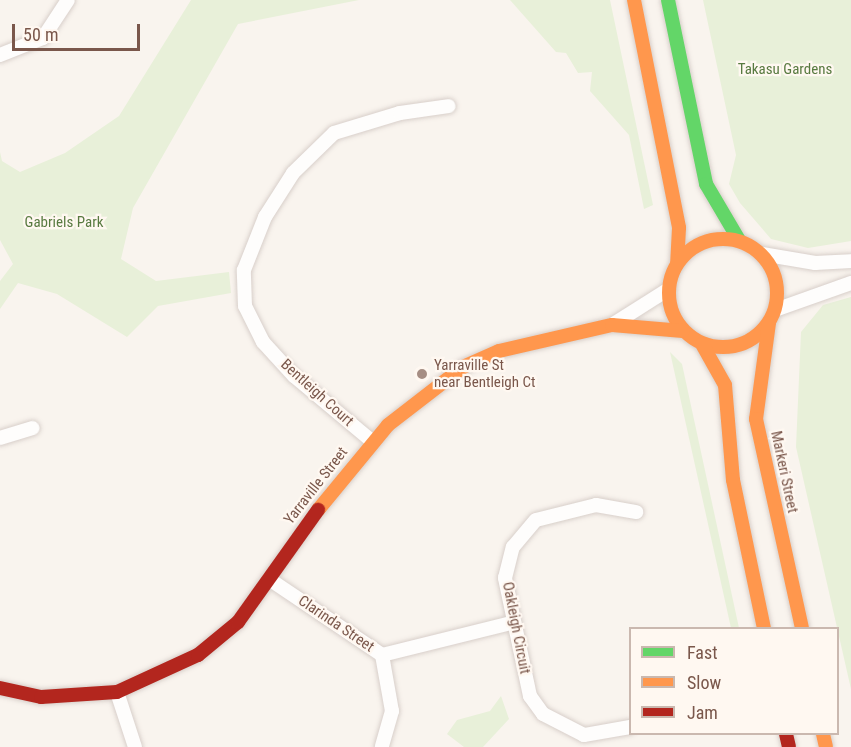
<!DOCTYPE html>
<html>
<head>
<meta charset="utf-8">
<style>
  body { margin:0 }
  #map { position:relative; width:851px; height:747px; overflow:hidden; background:#f9f4ee; font-family:"Roboto Condensed",sans-serif }
  div>[style] { position:absolute }
  [style*='--x'] { left:calc(var(--x)*1px); top:calc(var(--y)*1px); width:calc(var(--w)*1px); rotate:calc(var(--a)*1deg) }
  .green>* { inset:0; background:#e8f0d9 }
  .roads { filter:drop-shadow(0 0 2px #d8cfca) drop-shadow(0 0 2px #d8cfca) }
  .street>* { height:14px; margin:-7px; padding:0 7px; transform-origin:7px; border-radius:7px; background:#fefdfc }
  .fast>* { height:14px; margin:-7px; padding:0 7px; transform-origin:7px; border-radius:7px; background:#63d668 }
  .slow>* { height:14px; margin:-7px; padding:0 7px; transform-origin:7px; border-radius:7px; background:#ff974d }
  .slow>.ring { margin:-7px; padding:0; box-sizing:content-box; background:none; border:14px solid #ff974d; border-radius:50% }
  .jam>* { height:14px; margin:-7px; padding:0 7px; transform-origin:7px; border-radius:7px; background:#b3261e }
  .dots>* { width:16px; height:16px; translate:-50% -50%; box-sizing:border-box; border:3px solid #fff8f1; border-radius:50% }
  span { translate:-50% -50%; white-space:nowrap; text-align:center; line-height:1.15; -webkit-text-stroke:4.5px #fff8f1; paint-order:stroke }
  .park-label { font-size:15px; color:#587a40 }
  .poi-label { font-size:15px; color:#7a574b }
  .left { translate:0 -50%; text-align:left }
  .street-label { font-size:15px; color:#7a574b }
  .legend { position:absolute; left:629px; top:627px; width:210px; height:108px; box-sizing:border-box; background:#fff8f1; border:2px solid #cab8af; margin:0; padding:8px 10px; list-style:none; font-size:18px; color:#7a574b }
  .legend li { display:flex; align-items:center; gap:12px; height:30px }
  .legend b { width:30px; border:2px solid #cab8af }
  .scale { position:absolute; left:12px; top:24px; width:128px; height:27px; box-sizing:border-box; border:3px solid #7a574b; border-top:0; padding-left:8px; font-size:18px; line-height:21px; white-space:nowrap; color:#7a574b; -webkit-text-stroke:4px #fff8f1; paint-order:stroke }
</style>
</head>
<body>
<div id="map">
  <div class="green">
    <i style="clip-path:polygon(191px 0,359px 0,238px 24px,133px 208px,121px 259px,156px 281px,229px 272px,231px 293px,158px 306px,127px 337px,57px 294px,18px 283px,0 309px,0 281px,13px 264px,0 240px,0 152px,2px 161px,20px 172px,65px 153px,119px 116px)"></i>
    <i style="clip-path:polygon(510px 0,610px 0,653px 205px,644px 209px,629px 135px,590px 91px,592px 72px,578px 73px,566px 53px,556px 52px)"></i>
    <i style="clip-path:polygon(703px 0,851px 0,851px 241px,808px 248px,771px 239px,740px 203px,729px 184px,736px 155px)"></i>
    <i style="clip-path:polygon(851px 297px,851px 689px,796px 447px,801px 332px,823px 305px)"></i>
    <i style="clip-path:polygon(670px 352px,682px 364px,739px 628px,731px 628px)"></i>
    <i style="clip-path:polygon(501px 696px,509px 719px,483px 747px,464px 747px,447px 734px,457px 720px,490px 711px)"></i>
  </div>
  <div class="roads">
    <div class="street">
      <i style="--x:0;--y:55;--w:46;--a:-21.6"></i>
      <i style="--x:43;--y:38;--w:45;--a:-56.7"></i>
      <i style="--x:762;--y:254;--w:54;--a:9.6"></i>
      <i style="--x:815;--y:263;--w:36;--a:-3"></i>
      <i style="--x:775;--y:310;--w:81;--a:-19.6"></i>
      <i style="--x:612;--y:325;--w:67;--a:-32.3"></i>
      <i style="--x:0;--y:438;--w:34;--a:-17"></i>
      <i style="--x:373;--y:442;--w:103;--a:-140.1"></i>
      <i style="--x:294;--y:376;--w:46;--a:-132.4"></i>
      <i style="--x:263;--y:342;--w:40;--a:-116.6"></i>
      <i style="--x:245;--y:306;--w:36;--a:-92"></i>
      <i style="--x:244;--y:270;--w:57;--a:-68.4"></i>
      <i style="--x:265;--y:217;--w:52;--a:-57.5"></i>
      <i style="--x:293;--y:173;--w:57;--a:-44.3"></i>
      <i style="--x:334;--y:133;--w:69;--a:-16.9"></i>
      <i style="--x:400;--y:113;--w:49;--a:-8.1"></i>
      <i style="--x:269;--y:579;--w:136;--a:33.9"></i>
      <i style="--x:382;--y:655;--w:133;--a:-13.9"></i>
      <i style="--x:382;--y:655;--w:57;--a:79.9"></i>
      <i style="--x:392;--y:711;--w:37;--a:106"></i>
      <i style="--x:117;--y:692;--w:58;--a:71.9"></i>
      <i style="--x:630;--y:727;--w:47;--a:170.1"></i>
      <i style="--x:584;--y:735;--w:46;--a:-152.9"></i>
      <i style="--x:543;--y:714;--w:22;--a:-126"></i>
      <i style="--x:530;--y:696;--w:121;--a:-102"></i>
      <i style="--x:505;--y:578;--w:32;--a:-76"></i>
      <i style="--x:513;--y:547;--w:35;--a:-50"></i>
      <i style="--x:536;--y:520;--w:62;--a:-14"></i>
      <i style="--x:596;--y:505;--w:41;--a:9.9"></i>
    </div>
    <div class="fast">
      <i style="--x:668;--y:0;--w:188;--a:78.3"></i>
      <i style="--x:706;--y:184;--w:65;--a:59.5"></i>
    </div>
    <div class="slow">
      <i style="--x:634;--y:0;--w:232;--a:78.8"></i>
      <i style="--x:679;--y:228;--w:35;--a:93"></i>
      <i class="ring" style="left:669px;top:239px;width:94px;height:94px"></i>
      <i style="--x:769;--y:323;--w:97;--a:97.7"></i>
      <i style="--x:756;--y:419;--w:214;--a:77.6"></i>
      <i style="--x:702;--y:344;--w:47;--a:60.7"></i>
      <i style="--x:725;--y:385;--w:95;--a:85.2"></i>
      <i style="--x:733;--y:480;--w:151;--a:78.2"></i>
      <i style="--x:318;--y:510;--w:110;--a:-50.5"></i>
      <i style="--x:388;--y:425;--w:95;--a:-37.7"></i>
      <i style="--x:463;--y:367;--w:39;--a:-24"></i>
      <i style="--x:499;--y:351;--w:116;--a:-13"></i>
      <i style="--x:612;--y:325;--w:71;--a:4.8"></i>
      <i style="--x:823;--y:734;--w:13;--a:77"></i>
    </div>
    <div class="jam">
      <i style="--x:0;--y:688;--w:42;--a:12.4"></i>
      <i style="--x:41;--y:697;--w:76;--a:-3.8"></i>
      <i style="--x:117;--y:692;--w:89;--a:-24.6"></i>
      <i style="--x:198;--y:655;--w:52;--a:-39.5"></i>
      <i style="--x:238;--y:622;--w:138;--a:-54.5"></i>
      <i style="--x:786;--y:734;--w:13;--a:77"></i>
    </div>
  </div>
  <div class="dots">
    <i style="left:422px;top:374px;background:#a68e84"></i>
  </div>
  <div class="park-label">
    <span style="left:785px;top:70px">Takasu Gardens</span>
    <span style="left:64px;top:223px">Gabriels Park</span>
  </div>
  <div class="poi-label">
    <span class="left" style="left:434px;top:374px">Yarraville St<br>near Bentleigh Ct</span>
  </div>
  <div class="street-label">
    <span style="left:317px;top:393px;rotate:42deg">Bentleigh Court</span>
    <span style="left:784px;top:472px;rotate:78deg">Markeri Street</span>
    <span style="left:316px;top:486px;rotate:-52deg">Yarraville Street</span>
    <span style="left:336px;top:624px;rotate:34deg">Clarinda Street</span>
    <span style="left:516px;top:628px;rotate:79deg">Oakleigh Circuit</span>
  </div>
  <ul class="legend">
  <li><b style="height:8px;background:#63d668"></b>Fast</li>
  <li><b style="height:8px;background:#ff974d"></b>Slow</li>
  <li><b style="height:8px;background:#b3261e"></b>Jam</li>
  </ul>
  <div class="scale">50 m</div>
</div>
</body>
</html>
